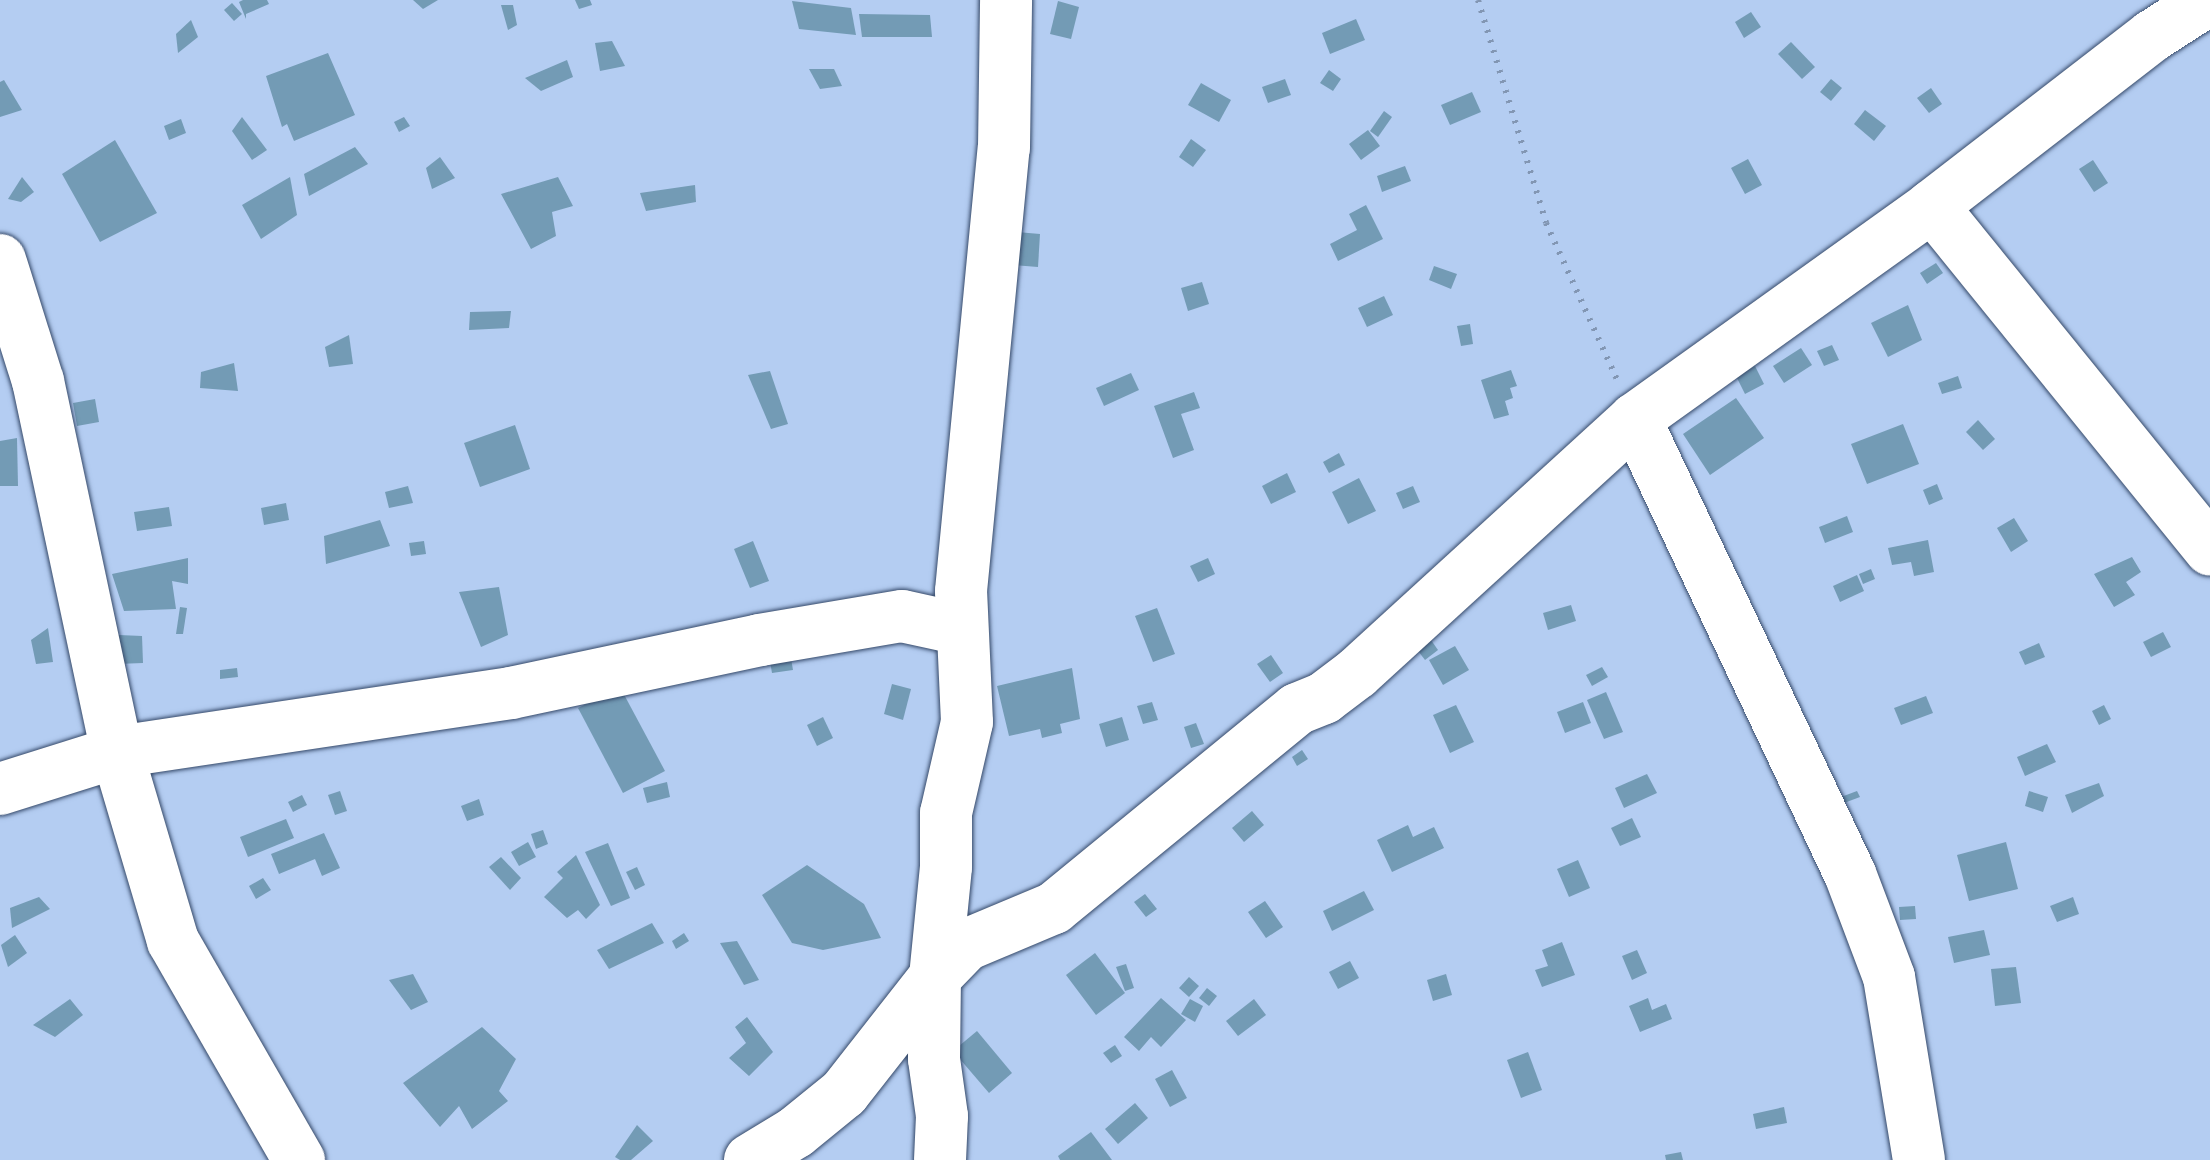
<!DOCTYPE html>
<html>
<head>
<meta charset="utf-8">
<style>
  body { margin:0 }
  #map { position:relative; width:2210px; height:1160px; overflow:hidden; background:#b4cdf2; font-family:"Asap Condensed",sans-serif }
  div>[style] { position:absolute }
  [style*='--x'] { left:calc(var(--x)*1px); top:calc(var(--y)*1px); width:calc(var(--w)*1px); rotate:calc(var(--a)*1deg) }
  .building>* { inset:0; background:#739bb5 }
  .path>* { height:6px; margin-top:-3px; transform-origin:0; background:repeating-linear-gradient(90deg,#8296b3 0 2.5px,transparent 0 10.5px) }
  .roads { filter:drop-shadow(0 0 2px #354969) drop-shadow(0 0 2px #354969) }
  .minor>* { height:52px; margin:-26px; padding:0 26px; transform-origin:26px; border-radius:26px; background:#fff }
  span { translate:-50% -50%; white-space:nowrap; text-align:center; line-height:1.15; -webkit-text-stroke:10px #b4cdf2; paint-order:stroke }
</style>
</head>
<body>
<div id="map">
  <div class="building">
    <i style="clip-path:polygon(243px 0,267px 0,269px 4px,246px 14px,246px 19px,239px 2px)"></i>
    <i style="clip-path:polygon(413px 0,438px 0,423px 9px)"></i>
    <i style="clip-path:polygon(575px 0,590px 0,592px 5px,579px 9px)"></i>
    <i style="clip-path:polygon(792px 1px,851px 8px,856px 35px,799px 29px)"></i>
    <i style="clip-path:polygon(1058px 1px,1079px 7px,1071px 39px,1050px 34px)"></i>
    <i style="clip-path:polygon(232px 3px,242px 14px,234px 21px,224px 10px)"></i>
    <i style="clip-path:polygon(501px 5px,513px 5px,517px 25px,508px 30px)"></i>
    <i style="clip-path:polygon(1751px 12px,1761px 27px,1744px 38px,1735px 22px)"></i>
    <i style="clip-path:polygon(859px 14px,930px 15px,932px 37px,862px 37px)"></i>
    <i style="clip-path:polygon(1356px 19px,1365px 40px,1330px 54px,1322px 33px)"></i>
    <i style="clip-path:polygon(191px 20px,198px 37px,178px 53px,176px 34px)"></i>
    <i style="clip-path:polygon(612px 41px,625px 66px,600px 71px,595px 43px)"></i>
    <i style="clip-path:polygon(1791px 42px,1815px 67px,1802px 79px,1778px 54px)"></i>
    <i style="clip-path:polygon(328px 53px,355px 115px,294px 141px,287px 124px,282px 127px,266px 76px)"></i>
    <i style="clip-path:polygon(567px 60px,573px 77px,541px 91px,525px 78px)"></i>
    <i style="clip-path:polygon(809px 69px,834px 69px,842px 86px,820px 89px)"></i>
    <i style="clip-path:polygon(1329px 70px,1341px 79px,1333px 91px,1320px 83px)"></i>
    <i style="clip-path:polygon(1285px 79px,1291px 95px,1268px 103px,1262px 87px)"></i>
    <i style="clip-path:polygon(1831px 79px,1842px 88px,1831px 101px,1820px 92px)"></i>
    <i style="clip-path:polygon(4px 80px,22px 110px,0 117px,0 82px)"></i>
    <i style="clip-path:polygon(1201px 83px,1231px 100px,1219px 122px,1188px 105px)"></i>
    <i style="clip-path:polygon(1931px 88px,1942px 104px,1929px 113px,1917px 98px)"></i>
    <i style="clip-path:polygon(1472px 92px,1481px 112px,1450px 125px,1441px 105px)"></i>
    <i style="clip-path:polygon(1865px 110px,1886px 126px,1874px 141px,1854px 124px)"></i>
    <i style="clip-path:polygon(1384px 111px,1392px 117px,1378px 137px,1370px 131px)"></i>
    <i style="clip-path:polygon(242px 117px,267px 150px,252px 160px,232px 131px)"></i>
    <i style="clip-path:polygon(404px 117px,410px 126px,399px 132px,394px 122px)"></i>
    <i style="clip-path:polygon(181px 119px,186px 133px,169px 140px,164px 126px)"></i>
    <i style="clip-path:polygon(1368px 130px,1380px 146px,1361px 160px,1349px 144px)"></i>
    <i style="clip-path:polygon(1191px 139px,1206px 150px,1193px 167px,1179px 157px)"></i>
    <i style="clip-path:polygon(115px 140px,157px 213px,100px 242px,62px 174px)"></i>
    <i style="clip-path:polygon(355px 147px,368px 164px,309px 196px,304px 174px)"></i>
    <i style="clip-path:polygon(440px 157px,455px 178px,432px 189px,426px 168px)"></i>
    <i style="clip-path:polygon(1748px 159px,1762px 185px,1745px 194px,1731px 168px)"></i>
    <i style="clip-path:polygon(2093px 160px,2108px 183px,2094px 192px,2079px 169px)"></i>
    <i style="clip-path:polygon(1405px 166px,1411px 181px,1382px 192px,1377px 176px)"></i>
    <i style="clip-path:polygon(22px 177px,34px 192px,21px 202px,8px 199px)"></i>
    <i style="clip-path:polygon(290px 177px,297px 215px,261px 239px,242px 205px)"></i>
    <i style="clip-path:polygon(558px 177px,573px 206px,552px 212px,556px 236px,531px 249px,501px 194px)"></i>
    <i style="clip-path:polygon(695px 185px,696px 202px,646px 211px,640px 193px)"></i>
    <i style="clip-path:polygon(1366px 205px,1383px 239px,1338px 261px,1330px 244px,1357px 230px,1349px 214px)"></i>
    <i style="clip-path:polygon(1017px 232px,1040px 234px,1038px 267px,1014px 265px)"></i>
    <i style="clip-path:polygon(1936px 263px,1943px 273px,1927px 284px,1920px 273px)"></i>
    <i style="clip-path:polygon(1434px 266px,1457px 274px,1451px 289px,1429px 280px)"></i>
    <i style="clip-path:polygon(1202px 282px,1209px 304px,1188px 311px,1181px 288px)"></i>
    <i style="clip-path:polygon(1384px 296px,1393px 315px,1367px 327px,1358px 308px)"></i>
    <i style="clip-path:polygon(1908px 305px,1922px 340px,1888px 357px,1871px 323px)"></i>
    <i style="clip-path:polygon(511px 311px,509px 328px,469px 330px,470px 312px)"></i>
    <i style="clip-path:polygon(1470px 324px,1473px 344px,1461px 346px,1457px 326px)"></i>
    <i style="clip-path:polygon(349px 335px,353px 364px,329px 367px,325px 347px)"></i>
    <i style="clip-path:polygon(1832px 345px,1839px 360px,1824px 366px,1817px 351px)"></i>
    <i style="clip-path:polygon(1801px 348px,1812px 365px,1784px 383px,1773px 366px)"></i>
    <i style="clip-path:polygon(234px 363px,238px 391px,200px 388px,201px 372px)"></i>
    <i style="clip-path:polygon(1755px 366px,1764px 384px,1745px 394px,1736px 376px)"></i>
    <i style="clip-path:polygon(1511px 370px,1517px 386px,1510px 388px,1513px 398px,1505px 401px,1509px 415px,1494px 419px,1481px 380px)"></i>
    <i style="clip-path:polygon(770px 371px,788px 424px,771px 429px,748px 375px)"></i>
    <i style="clip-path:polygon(1131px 373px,1139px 390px,1104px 406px,1096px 388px)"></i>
    <i style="clip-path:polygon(1958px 376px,1962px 388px,1942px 394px,1938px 383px)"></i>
    <i style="clip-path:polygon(1194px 392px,1200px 408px,1181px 414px,1194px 450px,1173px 458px,1154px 406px)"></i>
    <i style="clip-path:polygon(1736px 398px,1764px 438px,1710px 475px,1683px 434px)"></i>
    <i style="clip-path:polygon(95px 399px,99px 422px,77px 426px,73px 403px)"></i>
    <i style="clip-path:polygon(1978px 420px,1995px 439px,1983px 450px,1966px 432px)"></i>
    <i style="clip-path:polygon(1903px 424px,1919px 464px,1867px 484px,1851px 444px)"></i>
    <i style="clip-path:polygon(515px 425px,530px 469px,480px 487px,464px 443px)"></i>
    <i style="clip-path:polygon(17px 438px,18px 486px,0 486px,0 441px)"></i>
    <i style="clip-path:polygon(1339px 453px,1345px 465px,1329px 473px,1323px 462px)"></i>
    <i style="clip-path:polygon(1287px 473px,1296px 492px,1271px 504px,1262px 486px)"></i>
    <i style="clip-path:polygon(1359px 478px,1376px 511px,1348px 524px,1332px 492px)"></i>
    <i style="clip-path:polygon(1937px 484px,1943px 499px,1929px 505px,1923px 490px)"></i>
    <i style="clip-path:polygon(408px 486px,413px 503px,389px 508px,385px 492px)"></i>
    <i style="clip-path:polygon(1413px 486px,1420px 502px,1403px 509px,1396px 493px)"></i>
    <i style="clip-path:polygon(286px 503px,289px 520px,264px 525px,261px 508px)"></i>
    <i style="clip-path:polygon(169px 507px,172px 526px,137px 531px,134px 512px)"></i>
    <i style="clip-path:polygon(1847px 516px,1853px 532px,1825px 543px,1819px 527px)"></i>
    <i style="clip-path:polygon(2014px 518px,2028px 541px,2011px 552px,1997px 528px)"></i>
    <i style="clip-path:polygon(380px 520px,390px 546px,326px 564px,324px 536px)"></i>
    <i style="clip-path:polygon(1928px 540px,1934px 572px,1914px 576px,1911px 562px,1892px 565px,1888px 548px)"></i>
    <i style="clip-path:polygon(424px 541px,426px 554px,411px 556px,409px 543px)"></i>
    <i style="clip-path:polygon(753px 541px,769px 581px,750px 588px,734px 549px)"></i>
    <i style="clip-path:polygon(2132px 557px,2141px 572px,2126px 582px,2135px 595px,2114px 607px,2094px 574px)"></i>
    <i style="clip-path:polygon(188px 558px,188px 584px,172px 581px,176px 609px,124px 611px,112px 574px)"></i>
    <i style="clip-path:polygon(1208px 558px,1215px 574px,1198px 582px,1190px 566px)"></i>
    <i style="clip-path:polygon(1871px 569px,1875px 579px,1863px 584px,1859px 574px)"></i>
    <i style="clip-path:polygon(1857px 575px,1864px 591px,1840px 602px,1833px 586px)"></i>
    <i style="clip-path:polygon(499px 587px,508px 635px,481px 647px,459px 592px)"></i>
    <i style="clip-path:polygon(1571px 605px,1576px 621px,1548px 630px,1543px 613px)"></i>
    <i style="clip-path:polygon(180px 607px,187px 608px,183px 634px,176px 634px)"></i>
    <i style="clip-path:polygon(1157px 608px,1175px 654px,1153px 662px,1135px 616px)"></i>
    <i style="clip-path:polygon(48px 628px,53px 662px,36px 664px,31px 640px)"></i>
    <i style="clip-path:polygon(2163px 632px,2171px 647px,2151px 657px,2143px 642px)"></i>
    <i style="clip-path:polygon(1426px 633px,1438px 650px,1425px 660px,1412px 643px)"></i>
    <i style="clip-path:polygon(119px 635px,142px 636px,143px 663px,117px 664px)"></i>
    <i style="clip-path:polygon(788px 641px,793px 670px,772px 673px,767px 644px)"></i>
    <i style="clip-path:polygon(2039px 643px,2045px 657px,2025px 665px,2019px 652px)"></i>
    <i style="clip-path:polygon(1455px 646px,1469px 670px,1443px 685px,1429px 660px)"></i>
    <i style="clip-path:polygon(1271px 655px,1283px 673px,1270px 682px,1257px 664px)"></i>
    <i style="clip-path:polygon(1602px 667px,1608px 677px,1592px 686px,1586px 675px)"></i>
    <i style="clip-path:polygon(237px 668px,238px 677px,220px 679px,220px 670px)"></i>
    <i style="clip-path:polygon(1072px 668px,1080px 719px,1060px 724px,1062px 733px,1042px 738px,1040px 729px,1009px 736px,997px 686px)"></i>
    <i style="clip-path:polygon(892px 684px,911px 689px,903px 720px,884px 714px)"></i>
    <i style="clip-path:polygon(620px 687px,665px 771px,623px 793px,578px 708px)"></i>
    <i style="clip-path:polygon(1606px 692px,1623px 732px,1604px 739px,1587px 700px)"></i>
    <i style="clip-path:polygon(1926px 696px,1933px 713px,1901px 725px,1894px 708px)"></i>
    <i style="clip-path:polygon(1152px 702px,1158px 720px,1143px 724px,1137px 706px)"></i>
    <i style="clip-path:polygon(1583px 702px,1591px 723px,1565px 733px,1557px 712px)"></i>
    <i style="clip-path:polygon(1456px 705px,1474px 742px,1450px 753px,1433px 715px)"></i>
    <i style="clip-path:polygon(2104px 705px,2111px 719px,2099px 725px,2092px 711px)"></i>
    <i style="clip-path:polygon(823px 717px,833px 738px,817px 746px,807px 725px)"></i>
    <i style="clip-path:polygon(1122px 717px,1129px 740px,1106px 747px,1099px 724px)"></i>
    <i style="clip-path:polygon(1196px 723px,1204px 744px,1191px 748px,1184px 727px)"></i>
    <i style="clip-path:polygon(2047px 744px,2056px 762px,2025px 776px,2017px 757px)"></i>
    <i style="clip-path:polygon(1302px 750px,1308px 759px,1297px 766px,1292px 757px)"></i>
    <i style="clip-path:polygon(1647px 774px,1657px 793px,1624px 808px,1615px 788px)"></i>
    <i style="clip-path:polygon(667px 782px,670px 797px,647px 803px,643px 788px)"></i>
    <i style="clip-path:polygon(2099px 783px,2104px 796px,2072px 813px,2065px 795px)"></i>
    <i style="clip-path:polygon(340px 791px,347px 811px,335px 815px,328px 795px)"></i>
    <i style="clip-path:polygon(1857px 791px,1860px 797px,1844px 803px,1841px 797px)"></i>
    <i style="clip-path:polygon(2029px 791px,2048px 797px,2043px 812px,2025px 806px)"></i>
    <i style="clip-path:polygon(302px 795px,307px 805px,293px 812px,288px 802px)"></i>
    <i style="clip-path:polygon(479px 799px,484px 815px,467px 821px,461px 806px)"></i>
    <i style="clip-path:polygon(1252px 811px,1264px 825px,1244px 842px,1232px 828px)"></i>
    <i style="clip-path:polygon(1632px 818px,1641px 837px,1620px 846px,1611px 828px)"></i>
    <i style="clip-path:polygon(286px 819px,294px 838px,248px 857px,240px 837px)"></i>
    <i style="clip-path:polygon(1408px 825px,1413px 837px,1434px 827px,1444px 848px,1392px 872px,1377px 840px)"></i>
    <i style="clip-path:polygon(543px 830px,548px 844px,536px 849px,531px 834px)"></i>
    <i style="clip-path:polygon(324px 833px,340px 868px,322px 876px,315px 859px,279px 874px,271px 854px)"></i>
    <i style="clip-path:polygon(528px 842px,536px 857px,519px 866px,511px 852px)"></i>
    <i style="clip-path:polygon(2006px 842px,2018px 889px,1969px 901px,1957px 855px)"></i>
    <i style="clip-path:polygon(608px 843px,630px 898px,611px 906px,585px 852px)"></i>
    <i style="clip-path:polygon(576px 855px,600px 905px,586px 919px,578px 910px,567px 918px,544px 897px,563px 878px,557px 872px)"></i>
    <i style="clip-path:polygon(501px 857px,521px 878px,510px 890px,489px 867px)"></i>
    <i style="clip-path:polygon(1578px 860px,1590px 888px,1569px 897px,1557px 869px)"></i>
    <i style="clip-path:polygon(807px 865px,864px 904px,881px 938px,823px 950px,792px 943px,762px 895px)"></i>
    <i style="clip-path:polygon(637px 867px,645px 885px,635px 890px,626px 872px)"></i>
    <i style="clip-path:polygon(263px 878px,271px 890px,256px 899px,249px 886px)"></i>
    <i style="clip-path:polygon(1364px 891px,1374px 910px,1332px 931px,1323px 911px)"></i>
    <i style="clip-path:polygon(1145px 894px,1157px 909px,1146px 917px,1134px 902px)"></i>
    <i style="clip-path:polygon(39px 897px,50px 909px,12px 928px,10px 908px)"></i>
    <i style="clip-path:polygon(2073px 897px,2079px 914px,2057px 922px,2050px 906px)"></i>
    <i style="clip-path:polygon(1265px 901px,1283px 927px,1266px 938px,1248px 912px)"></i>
    <i style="clip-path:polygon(1915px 906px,1916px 919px,1900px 920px,1899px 907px)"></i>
    <i style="clip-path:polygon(652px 923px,664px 943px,609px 969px,597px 950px)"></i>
    <i style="clip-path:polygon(1984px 930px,1990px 955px,1954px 963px,1948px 937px)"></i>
    <i style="clip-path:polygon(684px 933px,689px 941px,676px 949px,672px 941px)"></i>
    <i style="clip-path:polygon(15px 935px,27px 953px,8px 967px,1px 945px)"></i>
    <i style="clip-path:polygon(737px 941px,759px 980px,744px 985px,720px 943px)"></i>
    <i style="clip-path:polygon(1562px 942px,1575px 975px,1542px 987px,1535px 970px,1548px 966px,1542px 950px)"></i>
    <i style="clip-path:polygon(1637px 950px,1647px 973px,1632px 980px,1622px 956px)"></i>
    <i style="clip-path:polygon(1095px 953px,1125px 993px,1096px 1015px,1066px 975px)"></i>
    <i style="clip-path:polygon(1350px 961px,1359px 978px,1338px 989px,1329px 972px)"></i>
    <i style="clip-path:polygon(1126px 964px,1134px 988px,1125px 991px,1116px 967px)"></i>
    <i style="clip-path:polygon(2016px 967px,2021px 1003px,1995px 1006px,1991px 969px)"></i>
    <i style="clip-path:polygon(413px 974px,428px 1002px,411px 1010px,389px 980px)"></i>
    <i style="clip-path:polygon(1446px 974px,1452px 995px,1433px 1001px,1427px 980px)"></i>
    <i style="clip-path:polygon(1189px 977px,1199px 986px,1189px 997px,1179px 988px)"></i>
    <i style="clip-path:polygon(1207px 988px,1217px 996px,1209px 1006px,1199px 998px)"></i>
    <i style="clip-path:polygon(1161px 998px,1186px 1020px,1161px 1047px,1151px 1037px,1139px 1051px,1124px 1037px)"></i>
    <i style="clip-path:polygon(1648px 998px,1652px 1010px,1666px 1004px,1672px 1019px,1640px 1032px,1629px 1006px)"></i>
    <i style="clip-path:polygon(70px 999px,83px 1015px,55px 1037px,33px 1025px)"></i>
    <i style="clip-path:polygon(1190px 999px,1203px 1006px,1195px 1022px,1181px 1014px)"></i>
    <i style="clip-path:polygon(1254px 999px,1266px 1015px,1238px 1036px,1226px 1021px)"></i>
    <i style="clip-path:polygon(747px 1017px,773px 1052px,749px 1076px,729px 1058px,746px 1043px,735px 1027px)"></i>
    <i style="clip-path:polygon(482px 1027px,516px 1059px,499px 1091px,508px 1101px,472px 1129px,459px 1106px,440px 1127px,403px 1083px)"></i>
    <i style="clip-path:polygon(977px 1031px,1012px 1073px,989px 1093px,953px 1051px)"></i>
    <i style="clip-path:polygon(1115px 1045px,1122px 1056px,1111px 1063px,1103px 1053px)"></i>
    <i style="clip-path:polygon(1528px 1052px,1542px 1090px,1521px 1098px,1507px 1060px)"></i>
    <i style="clip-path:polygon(1172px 1070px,1187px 1098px,1170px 1107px,1155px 1079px)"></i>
    <i style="clip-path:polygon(1135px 1103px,1148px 1118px,1118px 1144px,1105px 1129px)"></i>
    <i style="clip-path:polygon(1784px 1107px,1787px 1123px,1756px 1129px,1753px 1114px)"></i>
    <i style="clip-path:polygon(637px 1125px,653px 1141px,631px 1160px,620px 1160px,615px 1157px)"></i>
    <i style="clip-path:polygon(1091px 1132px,1112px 1160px,1060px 1160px,1058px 1156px)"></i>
    <i style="clip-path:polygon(1681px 1152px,1683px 1160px,1666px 1160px,1665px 1155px)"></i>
  </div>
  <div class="path">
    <i style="--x:1478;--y:0;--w:233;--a:73"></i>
    <i style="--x:1546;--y:223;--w:175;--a:65.6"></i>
  </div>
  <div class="roads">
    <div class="minor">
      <i style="--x:1932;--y:206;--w:442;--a:51"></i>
      <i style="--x:0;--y:260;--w:127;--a:72.6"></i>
      <i style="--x:38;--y:381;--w:379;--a:78"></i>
      <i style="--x:117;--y:752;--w:197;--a:73.5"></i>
      <i style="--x:173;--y:941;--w:253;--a:60.1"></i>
      <i style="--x:0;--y:789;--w:123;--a:-17.5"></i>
      <i style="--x:117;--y:752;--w:398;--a:-8.5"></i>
      <i style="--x:511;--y:693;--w:255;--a:-12"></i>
      <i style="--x:760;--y:640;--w:144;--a:-9.6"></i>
      <i style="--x:902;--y:616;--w:60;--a:12.4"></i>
      <i style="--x:750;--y:1160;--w:54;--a:-31.3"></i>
      <i style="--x:796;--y:1132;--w:62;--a:-39.1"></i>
      <i style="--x:844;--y:1093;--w:147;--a:-51.9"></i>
      <i style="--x:935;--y:977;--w:45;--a:-45.9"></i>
      <i style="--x:966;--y:945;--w:95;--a:-22.8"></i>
      <i style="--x:1054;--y:908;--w:314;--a:-39.3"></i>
      <i style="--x:1297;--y:709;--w:29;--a:-22"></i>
      <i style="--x:1324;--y:698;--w:41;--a:-37.1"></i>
      <i style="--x:1357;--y:673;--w:377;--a:-42.4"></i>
      <i style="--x:940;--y:1160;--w:44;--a:-87.4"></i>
      <i style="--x:942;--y:1116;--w:58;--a:-98"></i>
      <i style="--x:934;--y:1059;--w:82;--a:-89.3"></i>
      <i style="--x:935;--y:977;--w:111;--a:-84.3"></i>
      <i style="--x:946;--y:867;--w:54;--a:-90"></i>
      <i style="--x:946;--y:813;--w:93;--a:-77"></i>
      <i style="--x:967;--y:722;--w:131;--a:-92.6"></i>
      <i style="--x:961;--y:591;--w:445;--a:-84.5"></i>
      <i style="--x:1004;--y:148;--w:148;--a:-89.2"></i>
      <i style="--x:1919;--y:1160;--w:185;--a:-99.3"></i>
      <i style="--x:1889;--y:977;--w:110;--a:-110.7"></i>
      <i style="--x:1850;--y:874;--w:503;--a:-115.29"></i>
      <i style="--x:1635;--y:419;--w:365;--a:-35.6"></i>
      <i style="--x:1932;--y:206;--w:278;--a:-37.7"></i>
      <i style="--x:2152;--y:36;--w:67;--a:-32.7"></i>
    </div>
  </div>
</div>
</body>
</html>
